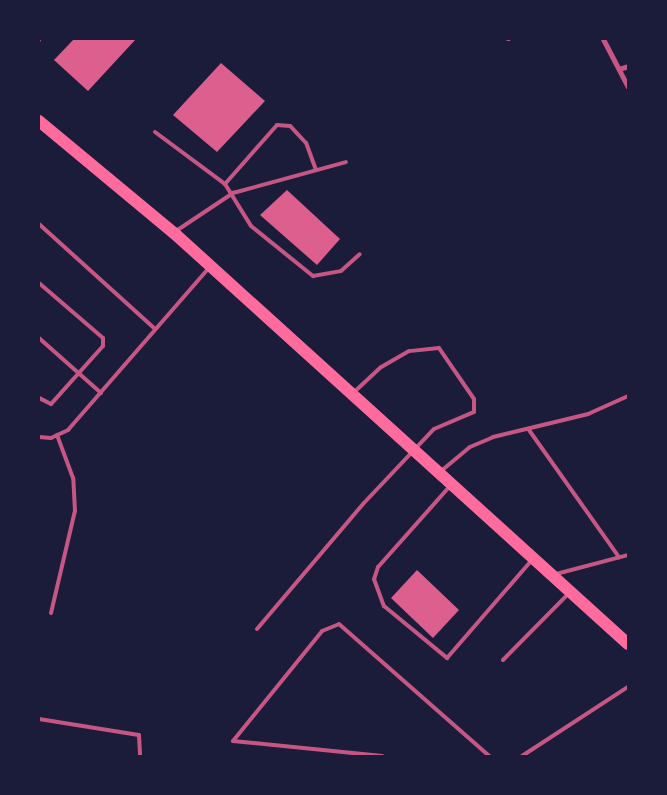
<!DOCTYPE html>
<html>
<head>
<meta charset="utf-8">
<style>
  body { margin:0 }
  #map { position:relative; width:667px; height:795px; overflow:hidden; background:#1b1b3a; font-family:"Golos Text",sans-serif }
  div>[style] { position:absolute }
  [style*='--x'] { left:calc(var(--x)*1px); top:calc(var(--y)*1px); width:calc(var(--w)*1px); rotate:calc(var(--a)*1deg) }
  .building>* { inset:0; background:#dd5f8e }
  .service>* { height:4px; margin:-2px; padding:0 2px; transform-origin:2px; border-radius:2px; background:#c65784 }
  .minor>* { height:5px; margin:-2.5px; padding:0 2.5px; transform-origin:2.5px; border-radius:2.5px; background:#c65784 }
  .primary>* { height:12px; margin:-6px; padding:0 6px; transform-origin:6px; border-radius:6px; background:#ff6b9d }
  span { translate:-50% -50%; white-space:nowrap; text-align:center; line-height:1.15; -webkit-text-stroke:4px #1b1b3a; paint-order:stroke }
  .frame { position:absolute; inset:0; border:40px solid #1b1b3a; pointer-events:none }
</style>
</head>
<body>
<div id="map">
  <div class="building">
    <i style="clip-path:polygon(74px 39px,136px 39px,88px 91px,54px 60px)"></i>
    <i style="clip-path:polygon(221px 63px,265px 101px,217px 152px,173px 115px)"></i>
    <i style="clip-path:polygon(287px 190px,340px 239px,317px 265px,260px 215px)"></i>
    <i style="clip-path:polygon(417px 570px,459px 610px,433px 638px,391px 598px)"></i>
  </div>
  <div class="service">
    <i style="--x:508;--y:39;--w:1;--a:0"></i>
    <i style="--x:39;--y:40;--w:1;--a:-90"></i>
    <i style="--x:155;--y:132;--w:87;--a:36.6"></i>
    <i style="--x:316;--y:170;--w:29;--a:-110"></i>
    <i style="--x:306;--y:143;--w:23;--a:-133"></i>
    <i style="--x:290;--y:126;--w:13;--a:-176"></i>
    <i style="--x:277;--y:125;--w:79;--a:131.4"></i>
    <i style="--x:225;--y:184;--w:49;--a:58.2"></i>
    <i style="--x:251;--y:226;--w:80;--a:38.9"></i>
    <i style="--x:313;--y:276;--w:28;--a:-10"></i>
    <i style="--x:341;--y:271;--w:25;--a:-42"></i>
    <i style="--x:39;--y:224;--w:155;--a:42.1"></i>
    <i style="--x:176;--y:231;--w:69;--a:-33.7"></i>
    <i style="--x:233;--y:193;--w:117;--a:-15.3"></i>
    <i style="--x:39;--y:283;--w:84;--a:40.7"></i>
    <i style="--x:103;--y:338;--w:8;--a:90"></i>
    <i style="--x:103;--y:346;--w:78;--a:131.9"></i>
    <i style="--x:51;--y:404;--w:13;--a:-153"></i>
    <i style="--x:39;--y:338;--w:83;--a:41.6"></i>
    <i style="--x:529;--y:430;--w:156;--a:54.7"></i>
    <i style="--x:39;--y:437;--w:12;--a:5"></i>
    <i style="--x:51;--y:438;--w:19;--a:-25"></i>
    <i style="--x:68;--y:430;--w:215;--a:-49"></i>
    <i style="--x:440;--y:472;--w:39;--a:-40"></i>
    <i style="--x:470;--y:447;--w:25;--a:-23"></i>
    <i style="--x:493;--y:437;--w:98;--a:-13.6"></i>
    <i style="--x:588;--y:414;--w:44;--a:-24.2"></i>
    <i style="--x:450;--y:486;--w:108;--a:131.6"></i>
    <i style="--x:378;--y:567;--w:13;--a:108"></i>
    <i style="--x:374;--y:579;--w:29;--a:70"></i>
    <i style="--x:384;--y:606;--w:82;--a:39.5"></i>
    <i style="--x:447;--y:658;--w:130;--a:-49.1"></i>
    <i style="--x:556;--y:574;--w:74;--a:-14.8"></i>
    <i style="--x:51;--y:613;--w:105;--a:-76.8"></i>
    <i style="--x:75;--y:511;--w:33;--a:-93"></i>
    <i style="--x:73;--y:478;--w:46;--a:-110.4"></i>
    <i style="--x:257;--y:629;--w:164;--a:-49.7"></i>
    <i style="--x:363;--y:504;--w:103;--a:-46.6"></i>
    <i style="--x:434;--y:429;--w:43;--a:-23"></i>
    <i style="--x:474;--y:412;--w:13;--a:-90"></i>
    <i style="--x:474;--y:399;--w:62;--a:-124.5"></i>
    <i style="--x:439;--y:348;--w:30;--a:174"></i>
    <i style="--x:409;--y:351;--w:32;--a:150"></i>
    <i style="--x:381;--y:367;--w:37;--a:137"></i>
    <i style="--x:503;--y:660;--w:94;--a:-45.4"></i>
    <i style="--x:39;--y:719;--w:101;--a:9.1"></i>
    <i style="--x:139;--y:735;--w:21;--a:87"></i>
    <i style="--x:233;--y:741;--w:141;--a:-51"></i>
    <i style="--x:322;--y:631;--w:18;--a:-22"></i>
    <i style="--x:339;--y:624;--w:200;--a:41.3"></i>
    <i style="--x:233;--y:741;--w:150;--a:5.7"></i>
    <i style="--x:522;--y:756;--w:126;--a:-33.1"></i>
  </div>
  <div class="minor">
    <i style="--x:603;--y:39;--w:54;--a:62.5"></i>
    <i style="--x:619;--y:69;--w:9;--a:-18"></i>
  </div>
  <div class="primary">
    <i style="--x:39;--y:121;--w:175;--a:39.7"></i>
    <i style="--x:174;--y:233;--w:612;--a:42.15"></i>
  </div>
  <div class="frame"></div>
</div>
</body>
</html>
